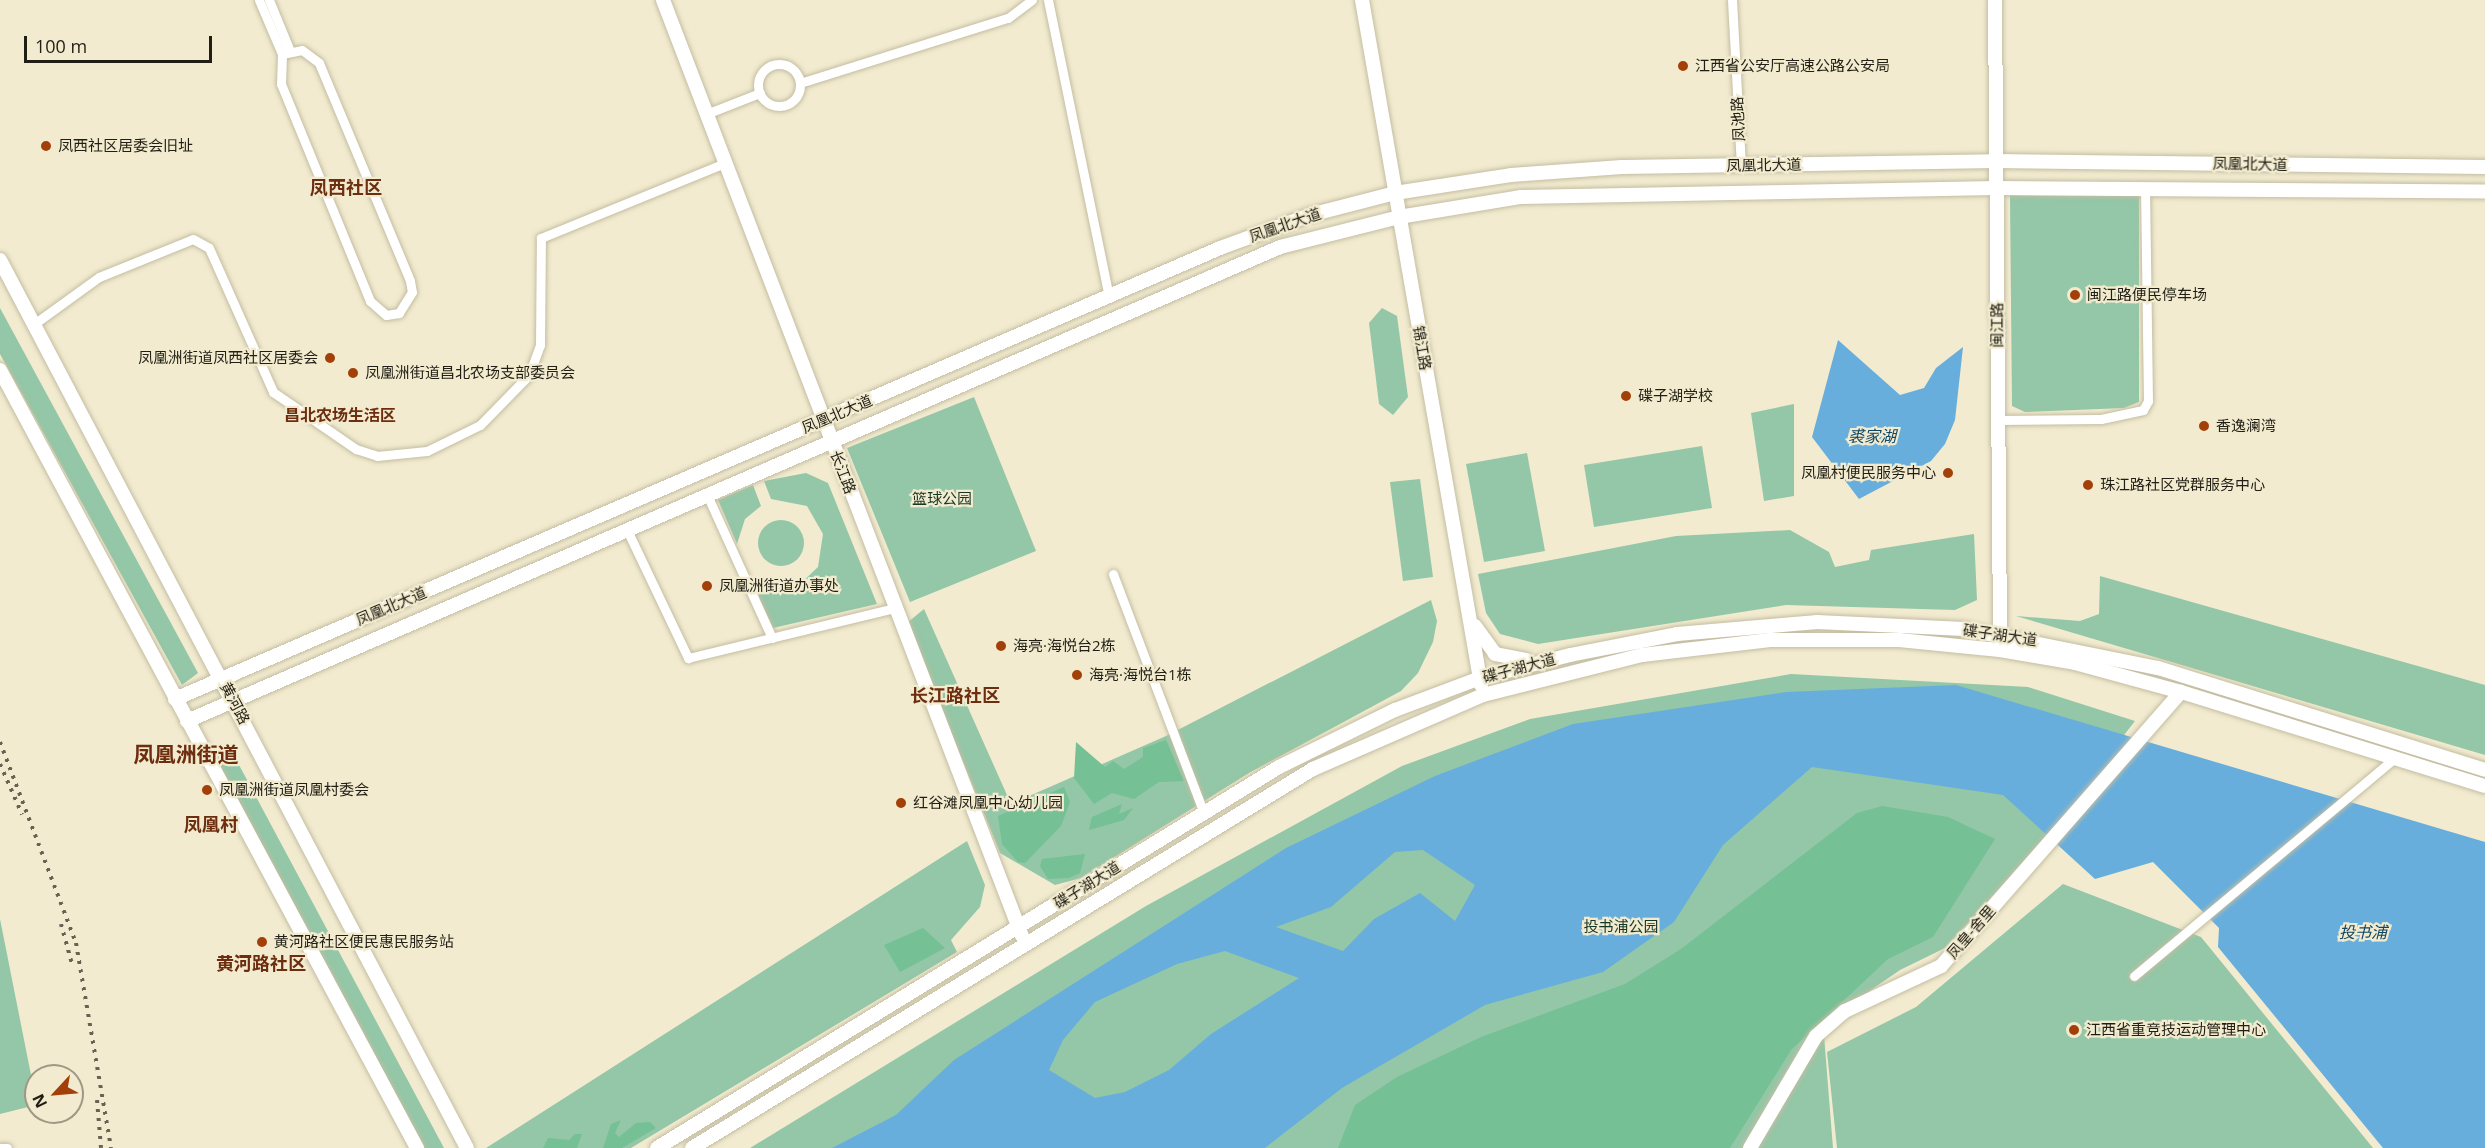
<!DOCTYPE html>
<html>
<head>
<meta charset="utf-8">
<style>
  body { margin:0 }
  #map { position:relative; width:2485px; height:1148px; overflow:hidden; background:#f2ebcf; font-family:"Open Sans","Noto Sans SC",sans-serif }
  div>[style] { position:absolute }
  [style*='--x'] { left:calc(var(--x)*1px); top:calc(var(--y)*1px); width:calc(var(--w)*1px); rotate:calc(var(--a)*1deg) }
  .green>* { inset:0; background:#93c7a7 }
  .round { border-radius:50% }
  .forest>* { inset:0; background:#75c094 }
  .water>* { inset:0; background:#67aedd }
  .roads { filter:drop-shadow(0 0 2px #c3bda2) drop-shadow(0 0 2px #c3bda2) }
  .street>* { height:9px; margin:-4.5px; padding:0 4.5px; transform-origin:4.5px; border-radius:4.5px; background:#fff }
  .street>.ring { margin:-4.5px; padding:0; box-sizing:content-box; background:none; border:9px solid #fff; border-radius:50% }
  .secondary>* { height:14px; margin:-7px; padding:0 7px; transform-origin:7px; border-radius:7px; background:#fff }
  .rail>* { height:4px; margin-top:-2px; transform-origin:0; background:repeating-linear-gradient(90deg,#676353 0 3px,transparent 0 9px) }
  .dots>* { width:16px; height:16px; translate:-50% -50%; box-sizing:border-box; border:3px solid #f2ebcf; border-radius:50% }
  span { translate:-50% -50%; white-space:nowrap; text-align:center; line-height:1.15; -webkit-text-stroke:4.5px #f2ebcf; paint-order:stroke }
  .poi-label { font-size:15px; color:#211f15 }
  .left { translate:0 -50%; text-align:left }
  .right { translate:-100% -50%; text-align:right }
  .street-label { font-size:15px; color:#211f15 }
  .park-label { font-size:15px; color:#163725 }
  .neighbourhood-label { font-size:16px; color:#6d2d0f; font-weight:700 }
  .water-label { font-size:16px; color:#0e4665; font-style:italic }
  .quarter-label { font-size:18px; color:#6d2d0f; font-weight:700 }
  .district-label { font-size:21px; color:#6d2d0f; font-weight:700 }
  .north { position:absolute; left:24px; top:1064px; width:60px; height:60px; box-sizing:border-box; background:#f2ebcf; border:2px solid #9e9985; border-radius:50%; rotate:244deg; font-size:16px; font-weight:700; line-height:24px; text-align:center; color:#211f15 }
  .north::after { content:''; display:block; margin:auto; width:21px; height:27px; background:#a34009; clip-path:polygon(50% 0,100% 100%,50% 72%,0 100%) }
  .scale { position:absolute; left:24px; top:36px; width:188px; height:27px; box-sizing:border-box; border:3px solid #211f15; border-top:0; padding-left:8px; font-size:18px; line-height:21px; white-space:nowrap; color:#211f15; -webkit-text-stroke:4px #f2ebcf; paint-order:stroke }
</style>
</head>
<body>
<div id="map">
  <div class="green">
    <i style="clip-path:polygon(2010px 195px,2139px 196px,2139px 402px,2124px 408px,2025px 412px,2012px 406px)"></i>
    <i style="clip-path:polygon(0 308px,198px 673px,182px 685px,0 354px)"></i>
    <i style="clip-path:polygon(1382px 308px,1397px 316px,1408px 397px,1393px 415px,1379px 404px,1369px 323px)"></i>
    <i style="clip-path:polygon(974px 397px,1036px 551px,910px 602px,847px 448px)"></i>
    <i style="clip-path:polygon(1794px 404px,1794px 496px,1764px 501px,1751px 413px)"></i>
    <i style="clip-path:polygon(1702px 446px,1712px 508px,1594px 527px,1584px 465px)"></i>
    <i style="clip-path:polygon(1527px 453px,1545px 551px,1484px 562px,1466px 464px)"></i>
    <i style="clip-path:polygon(806px 473px,828px 483px,877px 604px,773px 628px,750px 577px,774px 588px,798px 586px,818px 567px,823px 534px,807px 506px,771px 499px,764px 481px)"></i>
    <i style="clip-path:polygon(1420px 479px,1433px 577px,1403px 581px,1390px 482px)"></i>
    <i style="clip-path:polygon(753px 485px,761px 506px,745px 519px,737px 544px,718px 500px)"></i>
    <i class="round" style="left:758px;top:520px;width:46px;height:46px"></i>
    <i style="clip-path:polygon(1790px 530px,1829px 552px,1835px 567px,1869px 560px,1871px 550px,1974px 534px,1977px 600px,1955px 610px,1786px 605px,1538px 644px,1500px 634px,1486px 613px,1478px 574px,1676px 536px)"></i>
    <i style="clip-path:polygon(2100px 576px,2485px 685px,2485px 755px,2016px 616px,2080px 621px,2099px 614px)"></i>
    <i style="clip-path:polygon(1431px 600px,1437px 621px,1433px 642px,1418px 673px,1401px 691px,1249px 773px,1081px 878px,1055px 885px,1000px 853px,907px 623px,924px 609px,1011px 804px,1166px 736px)"></i>
    <i style="clip-path:polygon(1791px 674px,2028px 687px,2135px 721px,2037px 847px,1945px 948px,1900px 970px,1823px 1023px,1833px 1148px,750px 1148px,1146px 906px,1402px 766px,1530px 719px)"></i>
    <i style="clip-path:polygon(223px 747px,231px 750px,444px 1148px,422px 1148px,214px 760px,215px 750px)"></i>
    <i style="clip-path:polygon(967px 841px,985px 885px,980px 907px,951px 940px,957px 952px,631px 1148px,486px 1148px)"></i>
    <i style="clip-path:polygon(2063px 884px,2201px 937px,2373px 1148px,1837px 1148px,1827px 1052px,1916px 1007px)"></i>
    <i style="clip-path:polygon(0 919px,36px 1100px,36px 1105px,0 1114px)"></i>
  </div>
  <div class="forest">
    <i style="clip-path:polygon(1166px 740px,1184px 781px,1159px 782px,1134px 799px,1112px 793px,1094px 804px,1074px 778px,1076px 742px,1105px 767px,1113px 761px,1124px 769px,1143px 757px,1143px 748px)"></i>
    <i style="clip-path:polygon(1064px 787px,1070px 802px,1061px 826px,1025px 863px,1018px 862px,1002px 844px,998px 816px)"></i>
    <i style="clip-path:polygon(1122px 804px,1119px 814px,1133px 808px,1124px 820px,1089px 830px,1092px 817px)"></i>
    <i style="clip-path:polygon(1882px 806px,1948px 817px,1995px 839px,1933px 937px,1888px 959px,1791px 1050px,1730px 1148px,1338px 1148px,1355px 1105px,1397px 1077px,1481px 1037px,1625px 984px,1681px 949px,1857px 813px)"></i>
    <i style="clip-path:polygon(1085px 854px,1080px 873px,1069px 878px,1048px 879px,1040px 866px,1042px 859px)"></i>
    <i style="clip-path:polygon(923px 928px,945px 948px,900px 972px,884px 945px)"></i>
    <i style="clip-path:polygon(621px 1120px,615px 1133px,619px 1137px,636px 1123px,650px 1122px,656px 1128px,622px 1148px,603px 1148px,611px 1124px)"></i>
    <i style="clip-path:polygon(575px 1134px,582px 1134px,577px 1148px,543px 1148px,548px 1138px,569px 1140px)"></i>
  </div>
  <div class="water">
    <i style="clip-path:polygon(1838px 340px,1900px 395px,1924px 388px,1936px 368px,1963px 347px,1955px 420px,1945px 444px,1931px 461px,1859px 499px,1812px 437px)"></i>
    <i style="clip-path:polygon(evenodd,1956px 685px,2485px 842px,2485px 1148px,2383px 1148px,2218px 947px,2219px 928px,2153px 862px,2095px 879px,2003px 795px,1812px 767px,1723px 845px,1674px 922px,1603px 972px,1485px 1005px,1342px 1088px,1265px 1148px,832px 1148px,896px 1115px,954px 1060px,1286px 848px,1435px 776px,1573px 724px,1786px 692px,1956px 685px,1423px 850px,1475px 885px,1455px 921px,1420px 893px,1374px 919px,1343px 951px,1276px 927px,1331px 907px,1395px 852px,1423px 850px,1956px 685px,1225px 951px,1299px 978px,1211px 1034px,1169px 1070px,1125px 1092px,1095px 1098px,1049px 1070px,1063px 1040px,1095px 1002px,1177px 964px,1225px 951px)"></i>
  </div>
  <div class="roads">
    <div class="street">
      <i style="--x:259;--y:0;--w:59;--a:66.9"></i>
      <i style="--x:269;--y:0;--w:55;--a:67.6"></i>
      <i style="--x:1048;--y:0;--w:302;--a:78.4"></i>
      <i style="--x:1732;--y:0;--w:165;--a:86.9"></i>
      <i style="--x:302;--y:50;--w:21;--a:37"></i>
      <i style="--x:319;--y:63;--w:236;--a:67.3"></i>
      <i style="--x:410;--y:281;--w:11;--a:80"></i>
      <i style="--x:412;--y:292;--w:25;--a:122"></i>
      <i style="--x:399;--y:313;--w:13;--a:171"></i>
      <i style="--x:386;--y:315;--w:21;--a:-139"></i>
      <i style="--x:370;--y:301;--w:235;--a:-112.3"></i>
      <i style="--x:281;--y:84;--w:30;--a:-88"></i>
      <i style="--x:282;--y:54;--w:20;--a:-11"></i>
      <i class="ring" style="left:758px;top:64px;width:33px;height:33px"></i>
      <i style="--x:800;--y:83;--w:218;--a:-17.4"></i>
      <i style="--x:1008;--y:18;--w:30;--a:-37"></i>
      <i style="--x:706;--y:114;--w:58;--a:-21.3"></i>
      <i style="--x:34;--y:324;--w:80;--a:-35.9"></i>
      <i style="--x:99;--y:277;--w:101;--a:-22"></i>
      <i style="--x:193;--y:239;--w:18;--a:29"></i>
      <i style="--x:209;--y:248;--w:158;--a:66"></i>
      <i style="--x:273;--y:392;--w:101;--a:34.5"></i>
      <i style="--x:356;--y:449;--w:22;--a:18"></i>
      <i style="--x:377;--y:456;--w:50;--a:-5.7"></i>
      <i style="--x:427;--y:451;--w:59;--a:-26.1"></i>
      <i style="--x:480;--y:425;--w:70;--a:-45.6"></i>
      <i style="--x:529;--y:375;--w:32;--a:-70"></i>
      <i style="--x:540;--y:345;--w:107;--a:-89.5"></i>
      <i style="--x:541;--y:238;--w:199;--a:-22.2"></i>
      <i style="--x:1998;--y:420;--w:103;--a:-0.6"></i>
      <i style="--x:2101;--y:419;--w:43;--a:-12.1"></i>
      <i style="--x:2143;--y:410;--w:10;--a:-61"></i>
      <i style="--x:2148;--y:401;--w:212;--a:-90.8"></i>
      <i style="--x:708;--y:497;--w:155;--a:65.6"></i>
      <i style="--x:628;--y:532;--w:140;--a:64.5"></i>
      <i style="--x:688;--y:658;--w:213;--a:-13.6"></i>
      <i style="--x:1113;--y:574;--w:256;--a:69.2"></i>
      <i style="--x:2134;--y:976;--w:340;--a:-39.9"></i>
      <i style="--x:0;--y:1148;--w:7;--a:0"></i>
    </div>
    <div class="secondary">
      <i style="--x:663;--y:0;--w:1002;--a:69.02"></i>
      <i style="--x:1362;--y:0;--w:695;--a:80.14"></i>
      <i style="--x:1995;--y:0;--w:642;--a:89.55"></i>
      <i style="--x:0;--y:260;--w:1003;--a:62.26"></i>
      <i style="--x:0;--y:370;--w:883;--a:61.81"></i>
      <i style="--x:1475;--y:626;--w:34;--a:54"></i>
      <i style="--x:1495;--y:654;--w:32;--a:11"></i>
      <i style="--x:175;--y:699;--w:1138;--a:-23.34"></i>
      <i style="--x:1220;--y:248;--w:96;--a:-20.1"></i>
      <i style="--x:1310;--y:215;--w:88;--a:-14.5"></i>
      <i style="--x:1395;--y:193;--w:117;--a:-8.8"></i>
      <i style="--x:1511;--y:175;--w:111;--a:-4.1"></i>
      <i style="--x:1622;--y:167;--w:374;--a:-0.9"></i>
      <i style="--x:1996;--y:161;--w:489;--a:0.7"></i>
      <i style="--x:187;--y:721;--w:1191;--a:-23.44"></i>
      <i style="--x:1280;--y:247;--w:123;--a:-14.1"></i>
      <i style="--x:1399;--y:217;--w:124;--a:-9.3"></i>
      <i style="--x:1521;--y:197;--w:475;--a:-1.1"></i>
      <i style="--x:1996;--y:188;--w:489;--a:0.4"></i>
      <i style="--x:657;--y:1148;--w:729;--a:-31.49"></i>
      <i style="--x:1279;--y:767;--w:129;--a:-26.2"></i>
      <i style="--x:1395;--y:710;--w:91;--a:-20.6"></i>
      <i style="--x:1480;--y:678;--w:93;--a:-14.3"></i>
      <i style="--x:1570;--y:655;--w:109;--a:-11.1"></i>
      <i style="--x:1677;--y:634;--w:141;--a:-4.9"></i>
      <i style="--x:1817;--y:622;--w:147;--a:2.7"></i>
      <i style="--x:1964;--y:629;--w:198;--a:11.4"></i>
      <i style="--x:2158;--y:668;--w:343;--a:17.3"></i>
      <i style="--x:692;--y:1148;--w:728;--a:-31.4"></i>
      <i style="--x:1313;--y:769;--w:185;--a:-23.5"></i>
      <i style="--x:1483;--y:695;--w:164;--a:-14.1"></i>
      <i style="--x:1642;--y:655;--w:129;--a:-6.7"></i>
      <i style="--x:1770;--y:640;--w:129;--a:0"></i>
      <i style="--x:1899;--y:640;--w:101;--a:5.7"></i>
      <i style="--x:2000;--y:650;--w:76;--a:9.8"></i>
      <i style="--x:2075;--y:663;--w:110;--a:15.3"></i>
      <i style="--x:2181;--y:692;--w:318;--a:17.2"></i>
      <i style="--x:1750;--y:1148;--w:130;--a:-59.5"></i>
      <i style="--x:1816;--y:1036;--w:38;--a:-41"></i>
      <i style="--x:1845;--y:1011;--w:106;--a:-25.1"></i>
      <i style="--x:1941;--y:966;--w:364;--a:-48.8"></i>
    </div>
  </div>
  <div class="rail">
    <i style="--x:0;--y:742;--w:215;--a:69.3"></i>
    <i style="--x:76;--y:943;--w:208;--a:80.3"></i>
    <i style="--x:0;--y:764;--w:55;--a:66.3"></i>
    <i style="--x:61;--y:924;--w:41;--a:74.6"></i>
    <i style="--x:97;--y:1100;--w:48;--a:85.2"></i>
  </div>
  <div class="dots">
    <i style="left:1683px;top:66px;background:#a34009"></i>
    <i style="left:46px;top:146px;background:#a34009"></i>
    <i style="left:2075px;top:295px;background:#a34009"></i>
    <i style="left:330px;top:358px;background:#a34009"></i>
    <i style="left:353px;top:373px;background:#a34009"></i>
    <i style="left:1626px;top:396px;background:#a34009"></i>
    <i style="left:2204px;top:426px;background:#a34009"></i>
    <i style="left:1948px;top:473px;background:#a34009"></i>
    <i style="left:2088px;top:485px;background:#a34009"></i>
    <i style="left:707px;top:586px;background:#a34009"></i>
    <i style="left:1001px;top:646px;background:#a34009"></i>
    <i style="left:1077px;top:675px;background:#a34009"></i>
    <i style="left:207px;top:790px;background:#a34009"></i>
    <i style="left:901px;top:803px;background:#a34009"></i>
    <i style="left:262px;top:942px;background:#a34009"></i>
    <i style="left:2074px;top:1030px;background:#a34009"></i>
  </div>
  <div class="poi-label">
    <span class="left" style="left:1695px;top:66px">江西省公安厅高速公路公安局</span>
    <span class="left" style="left:58px;top:146px">凤西社区居委会旧址</span>
    <span class="left" style="left:2087px;top:295px">闽江路便民停车场</span>
    <span class="right" style="left:318px;top:358px">凤凰洲街道凤西社区居委会</span>
    <span class="left" style="left:365px;top:373px">凤凰洲街道昌北农场支部委员会</span>
    <span class="left" style="left:1638px;top:396px">碟子湖学校</span>
    <span class="left" style="left:2216px;top:426px">香逸澜湾</span>
    <span class="right" style="left:1936px;top:473px">凤凰村便民服务中心</span>
    <span class="left" style="left:2100px;top:485px">珠江路社区党群服务中心</span>
    <span class="left" style="left:719px;top:586px">凤凰洲街道办事处</span>
    <span class="left" style="left:1013px;top:646px">海亮·海悦台2栋</span>
    <span class="left" style="left:1089px;top:675px">海亮·海悦台1栋</span>
    <span class="left" style="left:219px;top:790px">凤凰洲街道凤凰村委会</span>
    <span class="left" style="left:913px;top:803px">红谷滩凤凰中心幼儿园</span>
    <span class="left" style="left:274px;top:942px">黄河路社区便民惠民服务站</span>
    <span class="left" style="left:2086px;top:1030px">江西省重竞技运动管理中心</span>
  </div>
  <div class="street-label">
    <span style="left:1738px;top:119px;rotate:-93deg">凤池路</span>
    <span style="left:2250px;top:164px;rotate:1deg">凤凰北大道</span>
    <span style="left:1764px;top:165px;rotate:-1deg">凤凰北大道</span>
    <span style="left:1285px;top:225px;rotate:-19deg">凤凰北大道</span>
    <span style="left:1997px;top:325px;rotate:-90deg">闽江路</span>
    <span style="left:1422px;top:348px;rotate:80deg">锦江路</span>
    <span style="left:837px;top:414px;rotate:-23deg">凤凰北大道</span>
    <span style="left:843px;top:472px;rotate:69deg">长江路</span>
    <span style="left:391px;top:606px;rotate:-23deg">凤凰北大道</span>
    <span style="left:2000px;top:635px;rotate:8deg">碟子湖大道</span>
    <span style="left:1519px;top:668px;rotate:-15deg">碟子湖大道</span>
    <span style="left:235px;top:703px;rotate:62deg">黄河路</span>
    <span style="left:1087px;top:885px;rotate:-32deg">碟子湖大道</span>
    <span style="left:1971px;top:932px;rotate:-49deg">凤皇-舍里</span>
  </div>
  <div class="park-label">
    <span style="left:942px;top:499px">篮球公园</span>
    <span style="left:1621px;top:927px">投书浦公园</span>
  </div>
  <div class="neighbourhood-label">
    <span style="left:340px;top:415px">昌北农场生活区</span>
  </div>
  <div class="water-label">
    <span style="left:1872px;top:436px">裘家湖</span>
    <span style="left:2363px;top:932px">投书浦</span>
  </div>
  <div class="quarter-label">
    <span style="left:346px;top:187px">凤西社区</span>
    <span style="left:955px;top:695px">长江路社区</span>
    <span style="left:211px;top:824px">凤凰村</span>
    <span style="left:261px;top:963px">黄河路社区</span>
  </div>
  <div class="district-label">
    <span style="left:186px;top:754px">凤凰洲街道</span>
  </div>
  <div class="north">N</div>
  <div class="scale">100 m</div>
</div>
</body>
</html>
